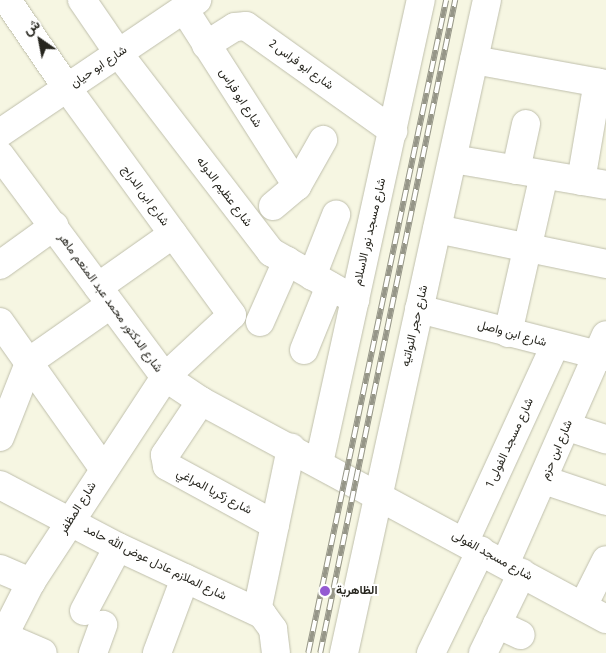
<!DOCTYPE html>
<html>
<head>
<meta charset="utf-8">
<style>
  body { margin:0 }
  #map { position:relative; width:606px; height:653px; overflow:hidden; background:#f6f6e2; font-family:"Fira Sans Condensed",Vazirmatn,sans-serif }
  div>[style] { position:absolute }
  [style*='--x'] { left:calc(var(--x)*1px); top:calc(var(--y)*1px); width:calc(var(--w)*1px); rotate:calc(var(--a)*1deg) }
  .roads { filter:drop-shadow(0 0 1px #bfbfac) drop-shadow(0 0 1px #bfbfac) }
  .minor>* { height:28px; margin:-14px; padding:0 14px; transform-origin:14px; border-radius:14px; background:#fff }
  .rail>* { height:5.5px; margin-top:-2.75px; transform-origin:0; background:repeating-linear-gradient(90deg,#fff 0 11px,#969688 0 22px); box-sizing:border-box; border-block:1px solid #969688 }
  .dots>* { width:14px; height:14px; translate:-50% -50%; box-sizing:border-box; border:2px solid #fff; border-radius:50% }
  span { translate:-50% -50%; white-space:nowrap; text-align:center; line-height:1.15; -webkit-text-stroke:4px #fff; paint-order:stroke }
  .street-label { font-size:12px; color:#27261f }
  .poi-label { font-size:12px; color:#27261f; font-weight:700 }
  .left { translate:0 -50%; text-align:left }
  .north { position:absolute; left:15px; top:15px; width:50px; height:50px; -webkit-text-stroke:4px #fff; paint-order:stroke; rotate:327deg; font-size:14px; font-weight:700; line-height:20px; text-align:center; color:#27261f }
  .north::after { content:''; display:block; margin:auto; width:18px; height:22px; background:#27261f; clip-path:polygon(50% 0,100% 100%,50% 72%,0 100%) }
</style>
</head>
<body>
<div id="map">
  <div class="roads">
    <div class="minor">
      <i style="--x:82;--y:0;--w:65;--a:55.6"></i>
      <i style="--x:119;--y:54;--w:250;--a:52.5"></i>
      <i style="--x:271;--y:252;--w:97;--a:29.7"></i>
      <i style="--x:184;--y:9;--w:210;--a:57.4"></i>
      <i style="--x:206;--y:45;--w:34;--a:-32"></i>
      <i style="--x:235;--y:27;--w:11;--a:-5"></i>
      <i style="--x:246;--y:26;--w:181;--a:35.5"></i>
      <i style="--x:474;--y:60;--w:134;--a:10.3"></i>
      <i style="--x:0;--y:133;--w:238;--a:-34"></i>
      <i style="--x:0;--y:155;--w:277;--a:53.4"></i>
      <i style="--x:165;--y:377;--w:43;--a:33.7"></i>
      <i style="--x:201;--y:401;--w:460;--a:28.3"></i>
      <i style="--x:453;--y:159;--w:155;--a:9.6"></i>
      <i style="--x:516;--y:170;--w:47;--a:-77.7"></i>
      <i style="--x:581;--y:181;--w:100;--a:-80.3"></i>
      <i style="--x:273;--y:206;--w:31;--a:-40"></i>
      <i style="--x:297;--y:186;--w:53;--a:-60.5"></i>
      <i style="--x:437;--y:229;--w:173;--a:11.7"></i>
      <i style="--x:0;--y:265;--w:67;--a:-35.8"></i>
      <i style="--x:312;--y:276;--w:66;--a:-68.5"></i>
      <i style="--x:98;--y:287;--w:92;--a:-35.2"></i>
      <i style="--x:419;--y:309;--w:193;--a:14.4"></i>
      <i style="--x:0;--y:322;--w:179;--a:54.8"></i>
      <i style="--x:260;--y:322;--w:67;--a:-66.1"></i>
      <i style="--x:508;--y:333;--w:162;--a:-77.2"></i>
      <i style="--x:304;--y:350;--w:69;--a:-67.9"></i>
      <i style="--x:201;--y:401;--w:65;--a:123.7"></i>
      <i style="--x:165;--y:455;--w:11;--a:80"></i>
      <i style="--x:167;--y:466;--w:123;--a:28.6"></i>
      <i style="--x:568;--y:427;--w:40;--a:18"></i>
      <i style="--x:0;--y:437;--w:82;--a:-68.5"></i>
      <i style="--x:30;--y:361;--w:98;--a:-35"></i>
      <i style="--x:319;--y:463;--w:474;--a:-77.6"></i>
      <i style="--x:544;--y:480;--w:65;--a:18.7"></i>
      <i style="--x:0;--y:485;--w:133;--a:27.7"></i>
      <i style="--x:118;--y:547;--w:159;--a:25"></i>
      <i style="--x:262;--y:614;--w:19;--a:54"></i>
      <i style="--x:273;--y:629;--w:24;--a:83"></i>
      <i style="--x:465;--y:541;--w:216;--a:-65.3"></i>
      <i style="--x:505;--y:564;--w:250;--a:-66.2"></i>
      <i style="--x:0;--y:569;--w:34;--a:23"></i>
      <i style="--x:583;--y:606;--w:51;--a:-63.4"></i>
      <i style="--x:84;--y:611;--w:72;--a:-62"></i>
      <i style="--x:257;--y:611;--w:167;--a:-78.2"></i>
      <i style="--x:497;--y:624;--w:26;--a:25"></i>
      <i style="--x:3;--y:636;--w:43;--a:23"></i>
      <i style="--x:0;--y:643;--w:68;--a:-63.1"></i>
      <i style="--x:31;--y:582;--w:245;--a:-56.8"></i>
      <i style="--x:165;--y:377;--w:91;--a:-42.8"></i>
      <i style="--x:232;--y:315;--w:281;--a:-126"></i>
      <i style="--x:67;--y:88;--w:107;--a:-124.3"></i>
      <i style="--x:93;--y:653;--w:30;--a:-70"></i>
      <i style="--x:157;--y:653;--w:80;--a:-69.5"></i>
      <i style="--x:344;--y:653;--w:668;--a:-77.65"></i>
      <i style="--x:431;--y:653;--w:114;--a:-64.1"></i>
      <i style="--x:483;--y:653;--w:89;--a:-64"></i>
    </div>
  </div>
  <div class="rail">
    <i style="--x:308;--y:653;--w:667;--a:-78.07"></i>
    <i style="--x:320;--y:653;--w:667;--a:-78.32"></i>
  </div>
  <div class="dots">
    <i style="left:325px;top:591px;background:#945ad2"></i>
  </div>
  <div class="street-label">
    <span style="left:301px;top:65px;rotate:36deg">شارع ابو فراس 2</span>
    <span style="left:99px;top:67px;rotate:-34deg">شارع ابو حيان</span>
    <span style="left:240px;top:98px;rotate:57deg">شارع ابو فراس</span>
    <span style="left:224px;top:192px;rotate:53deg">شارع عظيم الدوله</span>
    <span style="left:145px;top:196px;rotate:54deg">شارع ابن الدراج</span>
    <span style="left:370px;top:232px;rotate:-77deg">شارع مسجد نور الاسلام</span>
    <span style="left:110px;top:303px;rotate:54deg">شارع الدكتور محمد عبد المنعم ماهر</span>
    <span style="left:415px;top:326px;rotate:-77deg">شارع حجر النواتيه</span>
    <span style="left:512px;top:334px;rotate:15deg">شارع ابن واصل</span>
    <span style="left:510px;top:443px;rotate:-65deg">شارع مسجد الفولى 1</span>
    <span style="left:557px;top:450px;rotate:-67deg">شارع ابن حزم</span>
    <span style="left:214px;top:492px;rotate:28deg">شارع زكريا المراغي</span>
    <span style="left:78px;top:508px;rotate:-58deg">شارع المظفر</span>
    <span style="left:492px;top:556px;rotate:29deg">شارع مسجد الفولى</span>
    <span style="left:155px;top:563px;rotate:26deg">شارع الملازم عادل عوض الله حامد</span>
  </div>
  <div class="poi-label">
    <span class="left" style="left:336px;top:591px">الظاهرية</span>
  </div>
  <div class="north">ش</div>
</div>
</body>
</html>
